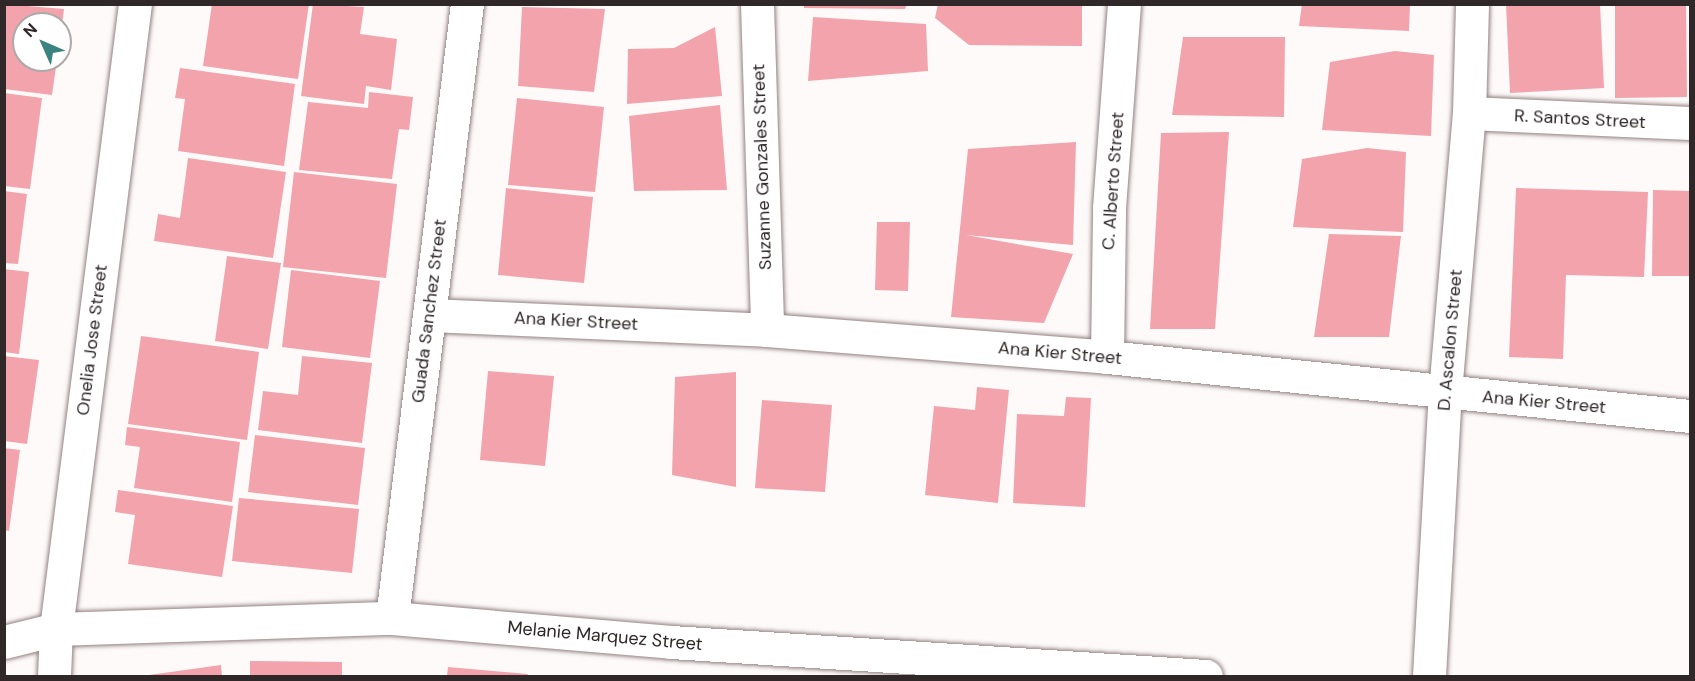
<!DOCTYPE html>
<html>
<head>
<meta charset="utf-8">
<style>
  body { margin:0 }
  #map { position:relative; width:1695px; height:681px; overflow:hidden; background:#fefafa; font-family:"DM Sans",sans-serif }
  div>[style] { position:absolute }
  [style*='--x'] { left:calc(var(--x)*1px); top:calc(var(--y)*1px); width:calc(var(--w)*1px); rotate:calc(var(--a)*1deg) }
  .building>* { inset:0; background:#f3a3ac }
  .roads { filter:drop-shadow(0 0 2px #948082) drop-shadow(0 0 2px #948082) }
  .minor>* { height:33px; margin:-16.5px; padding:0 16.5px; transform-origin:16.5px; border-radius:16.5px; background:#fff }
  .secondary>* { height:33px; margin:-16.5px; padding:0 16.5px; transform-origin:16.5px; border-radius:16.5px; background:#fff }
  span { translate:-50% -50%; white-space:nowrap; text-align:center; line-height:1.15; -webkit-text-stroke:5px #fff; paint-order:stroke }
  .street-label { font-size:18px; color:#2f2728 }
  .frame { position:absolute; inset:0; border:6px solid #2f2728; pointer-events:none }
  .north { position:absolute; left:12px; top:12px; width:60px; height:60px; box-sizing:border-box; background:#fff; border:2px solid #aca9a9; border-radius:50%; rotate:315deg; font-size:16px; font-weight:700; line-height:24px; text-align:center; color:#2f2728 }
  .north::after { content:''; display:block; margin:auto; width:21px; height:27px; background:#3b8380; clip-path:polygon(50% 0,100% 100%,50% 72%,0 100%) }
</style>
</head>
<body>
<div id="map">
  <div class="building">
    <i style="clip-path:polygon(4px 4px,64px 9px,62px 24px,24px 24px,24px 60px,57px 60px,52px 95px,4px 89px)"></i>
    <i style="clip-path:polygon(212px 4px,309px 4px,298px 79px,203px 66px)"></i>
    <i style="clip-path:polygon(313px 4px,364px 7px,360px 34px,397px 39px,391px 90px,366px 86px,364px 104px,301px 96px)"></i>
    <i style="clip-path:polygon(804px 4px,907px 4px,905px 9px,804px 8px)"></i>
    <i style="clip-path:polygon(938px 4px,1082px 4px,1082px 46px,969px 45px,935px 18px)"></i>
    <i style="clip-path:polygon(1302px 4px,1410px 4px,1409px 31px,1299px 26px)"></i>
    <i style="clip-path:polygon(1506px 4px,1600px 4px,1604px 88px,1510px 93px)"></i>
    <i style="clip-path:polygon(1615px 4px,1686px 4px,1687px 97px,1615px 98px)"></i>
    <i style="clip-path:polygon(522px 7px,605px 9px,594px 92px,518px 86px)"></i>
    <i style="clip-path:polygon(813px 17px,926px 24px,928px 71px,808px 81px)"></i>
    <i style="clip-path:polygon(715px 27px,722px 96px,627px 104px,628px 49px,674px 48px)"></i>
    <i style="clip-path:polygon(1183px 37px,1285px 37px,1284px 117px,1172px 115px)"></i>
    <i style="clip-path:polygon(1395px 51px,1434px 55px,1431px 136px,1322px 130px,1330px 62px)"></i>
    <i style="clip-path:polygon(180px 68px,295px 84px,284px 166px,178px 151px,185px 99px,175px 98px)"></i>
    <i style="clip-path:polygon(369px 92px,413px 97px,409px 130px,399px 129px,392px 179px,299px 170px,308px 102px,368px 108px)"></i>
    <i style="clip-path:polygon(4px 93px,42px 98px,30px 189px,4px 186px)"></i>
    <i style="clip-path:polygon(517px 98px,604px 107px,595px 192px,508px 185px)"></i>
    <i style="clip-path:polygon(720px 105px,727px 190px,634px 191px,629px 116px)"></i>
    <i style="clip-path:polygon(1229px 132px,1215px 329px,1150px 329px,1161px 133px)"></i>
    <i style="clip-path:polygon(1076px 142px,1073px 245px,966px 235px,1073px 254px,1044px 323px,951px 317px,968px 149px)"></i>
    <i style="clip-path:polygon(1367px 148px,1406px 152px,1403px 232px,1293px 227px,1302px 159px)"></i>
    <i style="clip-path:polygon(188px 158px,286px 172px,273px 258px,154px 241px,158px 214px,180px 218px)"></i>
    <i style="clip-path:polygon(294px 172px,397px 184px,386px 278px,283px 267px)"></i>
    <i style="clip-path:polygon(506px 188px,593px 197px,584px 283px,498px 275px)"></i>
    <i style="clip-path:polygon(1516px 188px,1648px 192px,1644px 277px,1566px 275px,1563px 359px,1509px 357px)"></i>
    <i style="clip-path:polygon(1653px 190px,1690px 191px,1690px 276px,1652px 276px)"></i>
    <i style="clip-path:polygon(4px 191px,27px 194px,18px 264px,4px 263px)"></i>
    <i style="clip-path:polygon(877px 222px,910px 222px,908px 291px,875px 290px)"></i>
    <i style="clip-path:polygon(1329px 234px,1401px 236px,1389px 337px,1314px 337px)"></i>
    <i style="clip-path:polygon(227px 256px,281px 263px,268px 349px,215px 341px)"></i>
    <i style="clip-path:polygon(4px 269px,29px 272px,19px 354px,4px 352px)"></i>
    <i style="clip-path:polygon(291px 270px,380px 281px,370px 358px,282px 347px)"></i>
    <i style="clip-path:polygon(141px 336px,259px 352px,247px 440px,128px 424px)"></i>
    <i style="clip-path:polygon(4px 356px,39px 360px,27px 444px,4px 441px)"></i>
    <i style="clip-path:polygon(302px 356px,372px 363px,362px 443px,258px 430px,263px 391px,298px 395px)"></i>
    <i style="clip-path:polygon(488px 371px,554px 376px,545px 466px,480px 460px)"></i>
    <i style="clip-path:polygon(736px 372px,736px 487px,672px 475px,675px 377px)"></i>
    <i style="clip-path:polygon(977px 387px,1009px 390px,998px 503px,925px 495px,934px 406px,975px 410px)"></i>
    <i style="clip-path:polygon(1066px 397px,1091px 398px,1085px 507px,1013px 503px,1017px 414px,1064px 416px)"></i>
    <i style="clip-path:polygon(762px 400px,832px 405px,825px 492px,755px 488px)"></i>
    <i style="clip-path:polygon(127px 427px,240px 442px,232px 502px,134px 488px,140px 447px,125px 445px)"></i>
    <i style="clip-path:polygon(255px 435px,365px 448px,358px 505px,248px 492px)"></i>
    <i style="clip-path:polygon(4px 448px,20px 450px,9px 531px,4px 530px)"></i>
    <i style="clip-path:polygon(118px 490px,233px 506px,222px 577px,128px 564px,135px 515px,115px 512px)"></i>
    <i style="clip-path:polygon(239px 498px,359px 509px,352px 573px,232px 561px)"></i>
    <i style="clip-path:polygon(250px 661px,342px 662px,342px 676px,250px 676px)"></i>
    <i style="clip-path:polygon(221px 665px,222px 676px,149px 676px,149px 675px)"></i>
    <i style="clip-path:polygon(448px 667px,528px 674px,527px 676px,447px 676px)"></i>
  </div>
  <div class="roads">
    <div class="minor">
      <i style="--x:757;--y:4;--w:326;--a:88.2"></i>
      <i style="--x:1469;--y:113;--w:221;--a:2.6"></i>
      <i style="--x:429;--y:315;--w:338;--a:2.5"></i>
      <i style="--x:767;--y:330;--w:341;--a:4.5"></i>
      <i style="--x:1107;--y:357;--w:586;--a:5.78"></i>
      <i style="--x:1107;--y:357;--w:149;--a:-89.2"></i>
      <i style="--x:1109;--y:208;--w:205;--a:-85.8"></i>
      <i style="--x:392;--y:618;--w:619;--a:-83.04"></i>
      <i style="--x:4;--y:642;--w:54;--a:-14"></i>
      <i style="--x:56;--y:629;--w:336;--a:-1.9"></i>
      <i style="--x:392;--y:618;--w:280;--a:4.9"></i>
      <i style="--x:671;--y:642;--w:536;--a:3.64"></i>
      <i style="--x:1429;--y:676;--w:284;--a:-86.8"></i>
      <i style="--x:1445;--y:392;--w:280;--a:-85.1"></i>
      <i style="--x:1469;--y:113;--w:109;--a:-88.4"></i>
    </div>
    <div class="secondary">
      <i style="--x:54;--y:676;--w:47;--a:-87.6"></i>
      <i style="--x:56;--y:629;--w:630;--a:-82.8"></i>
    </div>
  </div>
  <div class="street-label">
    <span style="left:1580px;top:119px;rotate:3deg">R. Santos Street</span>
    <span style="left:762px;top:167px;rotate:-92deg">Suzanne Gonzales Street</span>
    <span style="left:1113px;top:181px;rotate:-86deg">C. Alberto Street</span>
    <span style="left:429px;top:311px;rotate:-83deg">Guada Sanchez Street</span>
    <span style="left:576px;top:321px;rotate:3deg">Ana Kier Street</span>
    <span style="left:92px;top:340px;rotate:-83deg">Onelia Jose Street</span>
    <span style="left:1450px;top:340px;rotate:-85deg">D. Ascalon Street</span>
    <span style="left:1060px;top:353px;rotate:5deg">Ana Kier Street</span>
    <span style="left:1544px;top:402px;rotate:5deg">Ana Kier Street</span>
    <span style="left:605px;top:636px;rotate:5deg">Melanie Marquez Street</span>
  </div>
  <div class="frame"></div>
  <div class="north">N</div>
</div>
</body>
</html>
